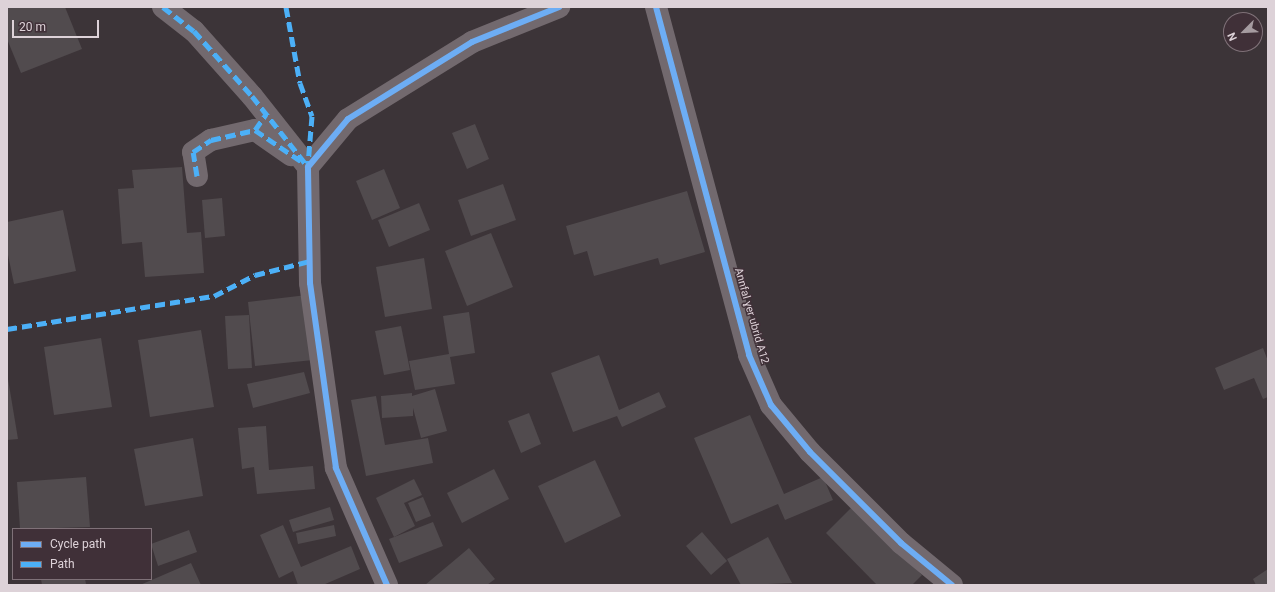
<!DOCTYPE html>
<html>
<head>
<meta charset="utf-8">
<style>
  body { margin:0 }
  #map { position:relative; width:1275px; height:592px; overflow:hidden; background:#3c3438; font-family:Roboto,sans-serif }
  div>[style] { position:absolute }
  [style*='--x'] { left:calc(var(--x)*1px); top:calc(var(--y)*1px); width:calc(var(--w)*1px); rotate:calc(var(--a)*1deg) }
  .building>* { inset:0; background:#514b4e }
  .street>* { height:22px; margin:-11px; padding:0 11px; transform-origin:11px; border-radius:11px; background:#72696e }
  .quiet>* { height:5px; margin-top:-2.5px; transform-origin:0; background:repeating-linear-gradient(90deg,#4cb0f7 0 10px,transparent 0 15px) }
  .cycleway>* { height:6px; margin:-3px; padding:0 3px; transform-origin:3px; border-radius:3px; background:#6dadf4 }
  span { translate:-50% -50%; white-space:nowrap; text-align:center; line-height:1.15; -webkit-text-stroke:3px #403038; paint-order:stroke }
  .street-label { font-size:11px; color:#ddd2d8 }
  .frame { position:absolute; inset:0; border:8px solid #ddd2d8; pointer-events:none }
  .legend { position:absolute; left:12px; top:528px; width:140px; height:52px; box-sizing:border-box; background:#403038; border:1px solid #7f7178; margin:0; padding:5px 7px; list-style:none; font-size:12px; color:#ddd2d8 }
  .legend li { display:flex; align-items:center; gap:8px; height:20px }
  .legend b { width:20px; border:1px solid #7f7178 }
  .north { position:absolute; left:1223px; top:12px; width:40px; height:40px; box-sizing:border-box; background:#403038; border:1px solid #7f7178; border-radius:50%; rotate:246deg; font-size:11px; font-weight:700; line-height:16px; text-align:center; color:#ddd2d8 }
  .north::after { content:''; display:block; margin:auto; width:14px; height:18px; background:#a59ba0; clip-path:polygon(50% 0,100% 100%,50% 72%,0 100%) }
  .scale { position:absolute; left:12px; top:20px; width:87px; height:18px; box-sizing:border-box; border:2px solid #ddd2d8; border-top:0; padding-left:5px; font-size:12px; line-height:14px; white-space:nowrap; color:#ddd2d8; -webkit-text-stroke:3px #403038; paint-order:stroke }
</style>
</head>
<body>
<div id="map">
  <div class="building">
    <i style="clip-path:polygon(7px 7px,65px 7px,82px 49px,21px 73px,7px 39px)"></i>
    <i style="clip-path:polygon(475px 124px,489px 159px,467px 169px,452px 133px)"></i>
    <i style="clip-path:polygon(182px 167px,187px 233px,201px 232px,204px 273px,145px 277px,142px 242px,122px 244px,118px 189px,134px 188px,132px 170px)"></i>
    <i style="clip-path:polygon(384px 169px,400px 208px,372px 220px,356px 181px)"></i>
    <i style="clip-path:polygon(503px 184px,516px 220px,471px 236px,458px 200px)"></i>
    <i style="clip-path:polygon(687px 191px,705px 252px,660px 265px,658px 258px,594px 276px,587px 251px,574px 255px,566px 226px)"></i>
    <i style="clip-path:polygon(222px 198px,225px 236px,205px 238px,202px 200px)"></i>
    <i style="clip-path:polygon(419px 203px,430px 230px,389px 247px,378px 220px)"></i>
    <i style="clip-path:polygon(63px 210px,76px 271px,14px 284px,7px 250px,7px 222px)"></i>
    <i style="clip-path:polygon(491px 233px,513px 287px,467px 306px,445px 251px)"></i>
    <i style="clip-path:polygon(424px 258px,432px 309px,385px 317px,376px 267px)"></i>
    <i style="clip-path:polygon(307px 295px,313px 360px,255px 366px,248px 302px)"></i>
    <i style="clip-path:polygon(469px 312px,475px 353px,450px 357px,455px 384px,415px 390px,409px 361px,449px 354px,443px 316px)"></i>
    <i style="clip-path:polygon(249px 315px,252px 368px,228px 369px,225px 316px)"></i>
    <i style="clip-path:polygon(401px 326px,410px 370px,384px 375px,375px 331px)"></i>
    <i style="clip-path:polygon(201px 330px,214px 407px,150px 417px,138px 340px)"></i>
    <i style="clip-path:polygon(101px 338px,112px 407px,54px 415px,44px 347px)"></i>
    <i style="clip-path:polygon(1263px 348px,1268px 361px,1268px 397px,1263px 399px,1254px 378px,1224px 390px,1215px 368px)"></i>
    <i style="clip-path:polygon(599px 355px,619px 410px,659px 392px,666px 407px,622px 427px,617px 416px,573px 432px,551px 373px)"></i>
    <i style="clip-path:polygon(304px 372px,310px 393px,253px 408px,247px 384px)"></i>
    <i style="clip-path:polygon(7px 373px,18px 439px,7px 440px)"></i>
    <i style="clip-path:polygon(435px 389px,447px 431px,421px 438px,413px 408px,413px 416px,382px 418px,381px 396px,412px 393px,412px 396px)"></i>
    <i style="clip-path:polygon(376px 396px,385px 445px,428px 438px,433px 463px,366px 476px,351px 400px)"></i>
    <i style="clip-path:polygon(529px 413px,541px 444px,521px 453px,508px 421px)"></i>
    <i style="clip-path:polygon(750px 415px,784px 494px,823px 477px,833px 500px,785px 520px,778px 504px,731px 524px,694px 438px)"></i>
    <i style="clip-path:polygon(266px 426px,269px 470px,313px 466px,315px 489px,257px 494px,254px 467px,242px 469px,238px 428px)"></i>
    <i style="clip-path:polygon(193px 438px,203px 496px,145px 506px,134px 449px)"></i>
    <i style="clip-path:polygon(595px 460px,621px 516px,565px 543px,538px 486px)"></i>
    <i style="clip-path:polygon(494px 469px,509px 499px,462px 523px,447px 493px)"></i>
    <i style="clip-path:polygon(86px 477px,90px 527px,20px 529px,17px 482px)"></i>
    <i style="clip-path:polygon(414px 479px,422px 495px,404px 503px,415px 526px,394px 537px,376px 498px)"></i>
    <i style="clip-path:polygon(423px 497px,431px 516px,416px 522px,408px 503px)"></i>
    <i style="clip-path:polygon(853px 506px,922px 575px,912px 585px,877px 585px,826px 533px)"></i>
    <i style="clip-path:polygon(330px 507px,334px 520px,293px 532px,289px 520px)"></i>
    <i style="clip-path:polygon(433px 522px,443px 546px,399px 563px,389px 539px)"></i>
    <i style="clip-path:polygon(283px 525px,301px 567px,351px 546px,360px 569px,323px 585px,298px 585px,293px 571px,279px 578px,260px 535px)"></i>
    <i style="clip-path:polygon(334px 525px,336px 536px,298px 544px,296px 533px)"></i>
    <i style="clip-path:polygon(189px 530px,197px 552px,158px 566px,151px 544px)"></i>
    <i style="clip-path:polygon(702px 532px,727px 561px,711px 575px,686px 546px)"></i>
    <i style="clip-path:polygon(768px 537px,792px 583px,741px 585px,727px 559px)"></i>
    <i style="clip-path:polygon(469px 548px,495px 579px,487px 585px,425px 585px)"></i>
    <i style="clip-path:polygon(191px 563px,201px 585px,140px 585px)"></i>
    <i style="clip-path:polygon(1268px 569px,1268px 585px,1256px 585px,1253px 579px)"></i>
    <i style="clip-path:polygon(41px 579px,85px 579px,86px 584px,42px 585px)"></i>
  </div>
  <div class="street">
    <i style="--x:163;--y:7;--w:39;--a:38"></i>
    <i style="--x:194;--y:31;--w:87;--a:48.3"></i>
    <i style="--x:252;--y:96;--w:90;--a:51.7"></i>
    <i style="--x:656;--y:7;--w:360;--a:75"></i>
    <i style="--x:749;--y:355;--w:55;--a:66.3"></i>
    <i style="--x:771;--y:405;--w:61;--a:50.3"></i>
    <i style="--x:810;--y:452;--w:129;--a:45"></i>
    <i style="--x:901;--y:543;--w:66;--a:39.5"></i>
    <i style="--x:197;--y:176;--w:24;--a:-99"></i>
    <i style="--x:193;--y:152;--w:22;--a:-34"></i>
    <i style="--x:211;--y:140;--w:45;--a:-12.8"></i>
    <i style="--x:255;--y:130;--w:44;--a:34.8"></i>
    <i style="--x:387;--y:585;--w:128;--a:-113.6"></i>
    <i style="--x:336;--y:468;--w:187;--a:-98"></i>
    <i style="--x:310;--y:283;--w:116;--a:-91"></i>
    <i style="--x:308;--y:167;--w:62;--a:-50.2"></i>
    <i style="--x:348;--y:119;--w:146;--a:-31.8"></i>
    <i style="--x:472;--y:42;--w:94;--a:-21.9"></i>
  </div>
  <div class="quiet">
    <i style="--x:163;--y:7;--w:39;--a:38"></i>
    <i style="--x:194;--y:31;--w:87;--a:48.3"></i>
    <i style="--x:252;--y:96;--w:90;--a:51.7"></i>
    <i style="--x:286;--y:7;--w:77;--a:79.6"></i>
    <i style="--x:300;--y:83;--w:35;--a:70"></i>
    <i style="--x:312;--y:116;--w:49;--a:94.7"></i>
    <i style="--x:255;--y:130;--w:19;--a:-55"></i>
    <i style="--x:197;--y:176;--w:24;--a:-99"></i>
    <i style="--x:193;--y:152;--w:22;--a:-34"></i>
    <i style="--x:211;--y:140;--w:45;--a:-12.8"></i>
    <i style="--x:255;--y:130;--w:57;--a:34.2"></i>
    <i style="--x:7;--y:329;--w:210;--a:-9.1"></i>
    <i style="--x:214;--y:296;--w:46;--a:-27.1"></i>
    <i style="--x:255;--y:275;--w:57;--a:-14.3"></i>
  </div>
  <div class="cycleway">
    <i style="--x:656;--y:7;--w:360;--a:75"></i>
    <i style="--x:749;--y:355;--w:55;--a:66.3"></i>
    <i style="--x:771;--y:405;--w:61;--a:50.3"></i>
    <i style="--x:810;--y:452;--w:129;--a:45"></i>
    <i style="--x:901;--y:543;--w:66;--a:39.5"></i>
    <i style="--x:387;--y:585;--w:128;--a:-113.6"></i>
    <i style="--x:336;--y:468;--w:187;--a:-98"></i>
    <i style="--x:310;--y:283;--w:116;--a:-91"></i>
    <i style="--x:308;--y:167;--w:62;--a:-50.2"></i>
    <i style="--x:348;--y:119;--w:146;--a:-31.8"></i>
    <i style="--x:472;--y:42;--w:94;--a:-21.9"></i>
  </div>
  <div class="street-label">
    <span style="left:751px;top:316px;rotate:74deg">Annfal ɣer ubrid A12</span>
  </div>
  <div class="frame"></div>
  <ul class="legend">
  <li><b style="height:5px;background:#6dadf4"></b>Cycle path</li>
  <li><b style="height:5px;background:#4cb0f7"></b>Path</li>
  </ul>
  <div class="north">N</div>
  <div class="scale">20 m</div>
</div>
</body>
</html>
